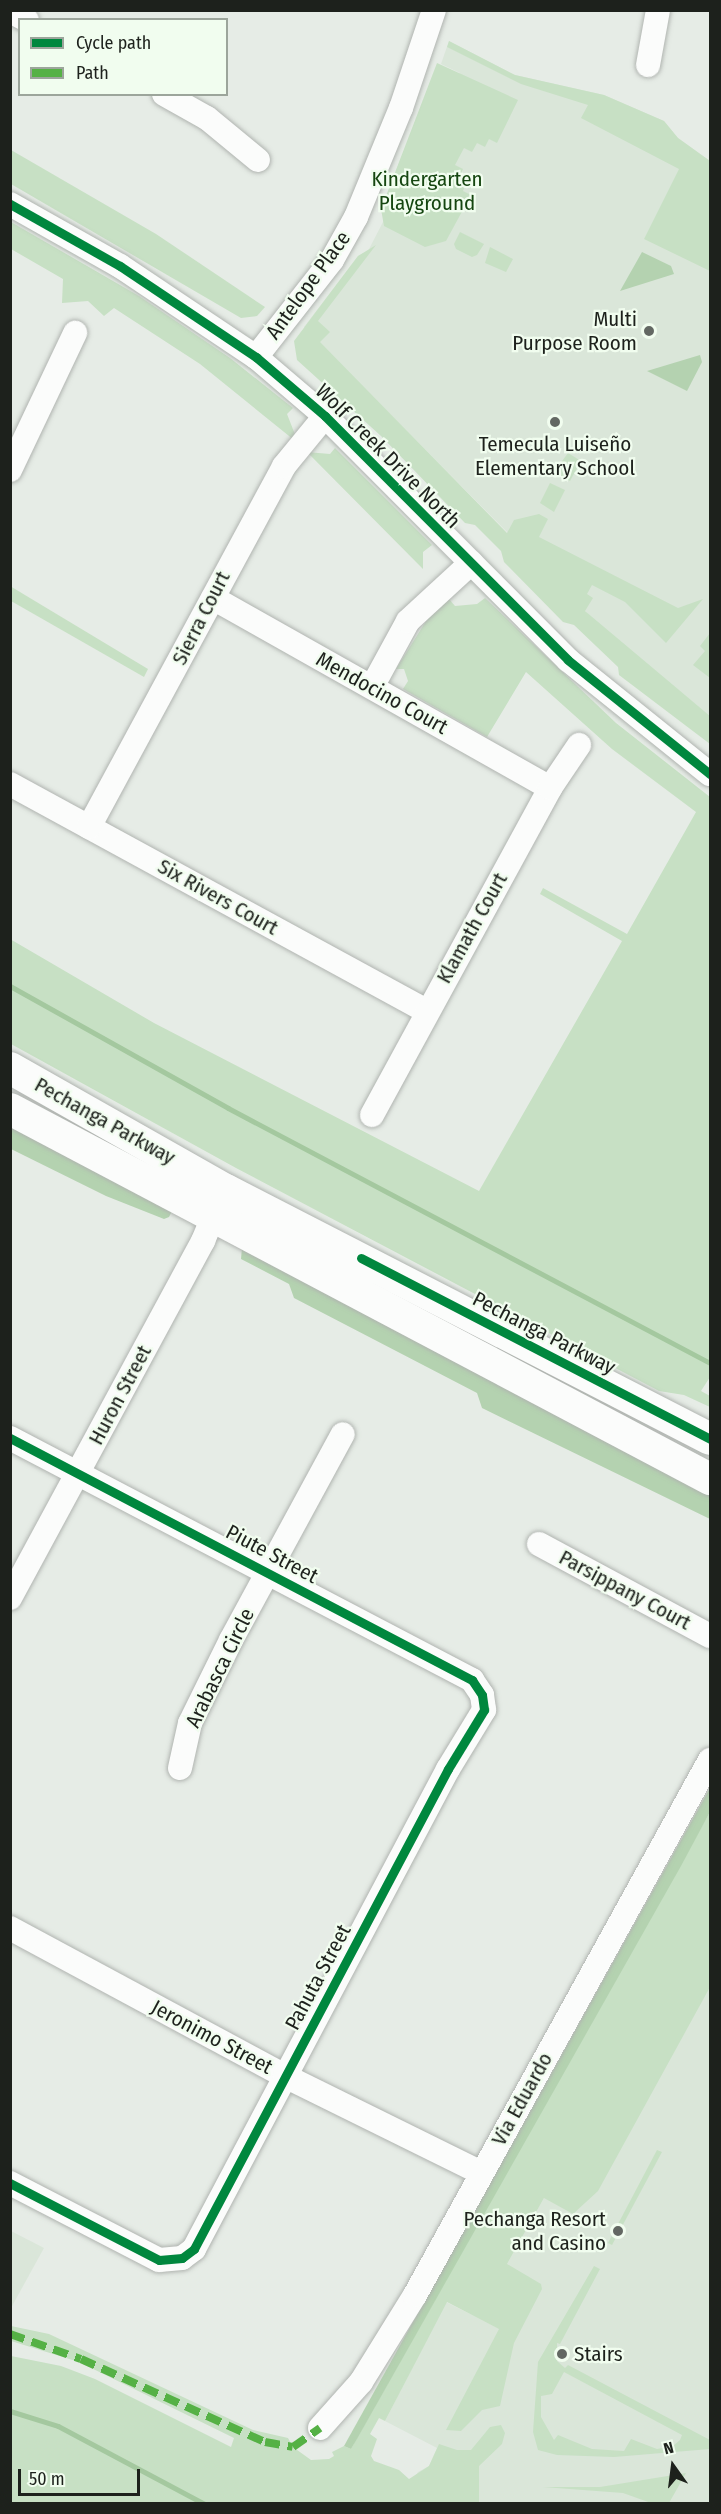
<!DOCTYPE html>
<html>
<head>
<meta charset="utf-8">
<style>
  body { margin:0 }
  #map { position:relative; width:721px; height:2514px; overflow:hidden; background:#e6ece6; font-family:"Fira Sans Condensed",sans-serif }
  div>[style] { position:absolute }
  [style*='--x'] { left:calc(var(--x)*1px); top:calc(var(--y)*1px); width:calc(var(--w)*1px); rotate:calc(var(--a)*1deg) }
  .built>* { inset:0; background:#dae6d9 }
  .green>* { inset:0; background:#c7e0c4 }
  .forest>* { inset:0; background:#b4d2b0 }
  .stream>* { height:5px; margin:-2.5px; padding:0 2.5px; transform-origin:2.5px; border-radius:2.5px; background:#a4c89f }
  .roads { filter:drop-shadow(0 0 2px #b0b4b0) drop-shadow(0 0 2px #b0b4b0) }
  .minor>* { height:24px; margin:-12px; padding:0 12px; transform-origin:12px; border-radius:12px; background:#fbfcfb }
  .major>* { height:32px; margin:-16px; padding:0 16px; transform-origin:16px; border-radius:16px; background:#fbfcfb }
  .quiet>* { height:8px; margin-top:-4px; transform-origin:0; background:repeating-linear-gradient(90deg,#55b145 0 15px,transparent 0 23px) }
  .cycleway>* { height:9px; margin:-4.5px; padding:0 4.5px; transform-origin:4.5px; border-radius:4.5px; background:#00873e }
  .dots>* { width:16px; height:16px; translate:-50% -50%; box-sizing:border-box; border:3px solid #f1fdef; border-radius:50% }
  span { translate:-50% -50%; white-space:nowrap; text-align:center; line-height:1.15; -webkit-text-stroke:4.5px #f1fdef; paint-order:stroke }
  .park-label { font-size:21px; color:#154610 }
  .street-label { font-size:21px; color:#1d211c }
  .poi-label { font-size:21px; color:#1d211c }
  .right { translate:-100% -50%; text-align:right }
  .left { translate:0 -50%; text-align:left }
  .frame { position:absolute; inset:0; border:12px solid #1d211c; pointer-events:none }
  .legend { position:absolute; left:18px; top:18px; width:210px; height:78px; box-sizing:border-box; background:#f1fdef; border:2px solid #9ca59b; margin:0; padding:8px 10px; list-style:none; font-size:18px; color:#1d211c }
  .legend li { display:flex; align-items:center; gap:12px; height:30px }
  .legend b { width:30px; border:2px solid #9ca59b }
  .north { position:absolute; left:643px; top:2436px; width:60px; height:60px; -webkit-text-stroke:4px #f1fdef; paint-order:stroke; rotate:346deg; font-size:16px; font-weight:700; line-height:24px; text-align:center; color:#1d211c }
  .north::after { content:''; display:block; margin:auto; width:21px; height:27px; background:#1d211c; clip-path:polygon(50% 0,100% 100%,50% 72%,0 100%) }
  .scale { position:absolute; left:18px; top:2469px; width:122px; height:27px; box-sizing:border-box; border:3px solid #1d211c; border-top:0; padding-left:8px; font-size:18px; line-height:21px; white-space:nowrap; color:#1d211c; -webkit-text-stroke:4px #f1fdef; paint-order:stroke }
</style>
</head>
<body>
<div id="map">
  <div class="built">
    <i style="clip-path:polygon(449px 41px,515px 75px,604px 95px,664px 121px,678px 138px,710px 161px,710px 716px,597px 623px,304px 327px,358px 256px,368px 251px,460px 73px,441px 64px)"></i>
    <i style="clip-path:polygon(710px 1971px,710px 2503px,399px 2503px,418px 2472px,429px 2466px,437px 2448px,385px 2421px,446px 2302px,498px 2328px,507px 2264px,544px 2198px)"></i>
    <i style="clip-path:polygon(11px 2231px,44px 2248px,11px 2308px)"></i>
  </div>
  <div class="green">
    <i style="clip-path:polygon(449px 41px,515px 75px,604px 95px,664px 121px,678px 138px,710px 161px,710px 271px,644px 239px,679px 169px,581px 118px,588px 105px,521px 84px,447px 47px)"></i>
    <i style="clip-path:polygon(437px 63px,518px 100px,497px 143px,489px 139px,485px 147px,477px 143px,472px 152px,464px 148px,455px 165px,463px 169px,459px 178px,467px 182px,463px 191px,471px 195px,446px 241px,425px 247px,384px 226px,381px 209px)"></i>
    <i style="clip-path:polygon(11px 150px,156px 234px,265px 307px,257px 316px,241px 318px,11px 184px)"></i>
    <i style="clip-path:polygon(11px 222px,139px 296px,230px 358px,293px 408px,287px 414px,296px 437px,294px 440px,200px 364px,114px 308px,104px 316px,88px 301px,62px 303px,63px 279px,11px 249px)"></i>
    <i style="clip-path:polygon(460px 232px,484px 244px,477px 255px,472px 257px,456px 249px,454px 244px)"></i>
    <i style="clip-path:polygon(376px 245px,318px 321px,330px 332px,320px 342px,507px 533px,514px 520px,539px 514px,548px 519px,539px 537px,631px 584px,678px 608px,703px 599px,666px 643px,625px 602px,592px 585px,587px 594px,593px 598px,585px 611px,710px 716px,710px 744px,619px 675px,618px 667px,574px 625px,563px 622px,504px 562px,501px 551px,475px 525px,465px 523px,381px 436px,297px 360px,294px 341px,358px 256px)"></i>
    <i style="clip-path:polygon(490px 247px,513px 259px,506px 272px,485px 263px)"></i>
    <i style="clip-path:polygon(335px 448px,432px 545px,423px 552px,423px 569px,307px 452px,330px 454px)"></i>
    <i style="clip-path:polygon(568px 453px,581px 461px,570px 481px,558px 474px,557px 468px)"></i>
    <i style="clip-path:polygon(550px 483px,565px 490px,554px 512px,540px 503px)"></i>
    <i style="clip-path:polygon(10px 586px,148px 669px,144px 677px,11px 601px)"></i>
    <i style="clip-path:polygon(485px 598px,616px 723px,710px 797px,710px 1377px,701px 1391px,710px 1396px,710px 1407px,684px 1395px,659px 1391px,236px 1168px,11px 1044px,10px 939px,154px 1023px,479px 1191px,622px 941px,540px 894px,543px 888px,627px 934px,696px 812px,612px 749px,526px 672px,487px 737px,403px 689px,408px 681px,404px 669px,396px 669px,428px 618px,449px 599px,455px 606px,477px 604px)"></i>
    <i style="clip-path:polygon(710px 633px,710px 678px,693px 665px,705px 651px,700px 646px)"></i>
    <i style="clip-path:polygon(710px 1812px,710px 1987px,598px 2191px,573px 2214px,544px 2198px,507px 2264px,541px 2284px,542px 2289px,514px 2343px,500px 2406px,482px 2410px,461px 2431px,446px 2430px,499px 2329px,447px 2302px,385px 2421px,379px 2418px,370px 2434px,377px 2439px,371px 2456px,374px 2461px,399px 2470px,409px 2479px,429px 2466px,439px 2444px,457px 2450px,471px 2450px,490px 2427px,501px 2425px,505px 2433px,502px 2444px,479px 2466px,479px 2503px,11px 2503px,11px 2356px,61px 2366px,95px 2379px,231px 2447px,234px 2438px,79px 2362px,11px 2341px,11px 2326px,49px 2334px,253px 2430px,288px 2438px,293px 2447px,311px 2460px,329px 2459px,334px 2456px,332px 2452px,344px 2446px,351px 2449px)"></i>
    <i style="clip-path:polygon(657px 2150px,662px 2152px,612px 2245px,608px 2243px)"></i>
    <i style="clip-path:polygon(evenodd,594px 2266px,600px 2269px,560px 2344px,557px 2343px,557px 2361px,565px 2368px,568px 2365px,710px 2440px,710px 2449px,614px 2457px,557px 2455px,538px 2450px,533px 2432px,538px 2362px,594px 2266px,564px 2372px,682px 2435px,680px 2440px,673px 2446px,657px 2449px,631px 2439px,624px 2451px,592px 2449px,558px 2435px,554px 2440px,541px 2417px,541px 2396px,552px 2394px,564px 2372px)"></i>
    <i style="clip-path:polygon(686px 2473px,669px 2503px,651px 2503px,623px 2493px,543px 2487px,600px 2487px)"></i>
  </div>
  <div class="forest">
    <i style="clip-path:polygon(642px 252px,671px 266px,674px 274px,620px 291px)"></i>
    <i style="clip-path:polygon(700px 355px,702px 362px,687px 391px,647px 371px)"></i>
    <i style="clip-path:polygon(10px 1124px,172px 1211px,169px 1217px,164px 1219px,106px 1196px,11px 1149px)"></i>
    <i style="clip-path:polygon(242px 1248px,710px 1494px,710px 1519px,482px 1408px,477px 1393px,294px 1298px,289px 1284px,241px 1259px)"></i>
    <i style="clip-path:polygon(710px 1788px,710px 1812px,681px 1866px,357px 2439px,351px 2449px,344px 2446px)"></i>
  </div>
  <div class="stream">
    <i style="--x:10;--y:986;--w:250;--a:29.2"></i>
    <i style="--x:228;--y:1108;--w:545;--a:27.88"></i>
    <i style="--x:10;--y:2411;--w:50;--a:17.4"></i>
    <i style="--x:58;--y:2426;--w:166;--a:28"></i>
  </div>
  <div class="roads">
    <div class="minor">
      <i style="--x:10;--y:11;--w:19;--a:28"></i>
      <i style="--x:648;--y:65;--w:56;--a:-79.7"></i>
      <i style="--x:164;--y:94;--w:49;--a:29.2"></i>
      <i style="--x:207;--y:118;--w:66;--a:39.5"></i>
      <i style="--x:10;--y:204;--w:126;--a:29.4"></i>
      <i style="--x:120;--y:266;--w:164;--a:33.8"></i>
      <i style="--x:256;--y:357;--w:91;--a:40.5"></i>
      <i style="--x:325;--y:416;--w:344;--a:45.1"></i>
      <i style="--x:568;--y:660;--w:182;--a:38.8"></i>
      <i style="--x:256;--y:357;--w:123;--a:-51.9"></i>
      <i style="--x:332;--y:260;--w:49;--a:-60.8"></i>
      <i style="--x:356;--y:217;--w:118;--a:-67.6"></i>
      <i style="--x:401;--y:108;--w:103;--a:-71.4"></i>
      <i style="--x:10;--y:470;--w:152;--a:-64.6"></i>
      <i style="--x:213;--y:598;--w:387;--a:29.4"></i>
      <i style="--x:372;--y:687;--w:75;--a:-61.4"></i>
      <i style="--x:408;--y:621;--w:86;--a:-42.6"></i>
      <i style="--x:10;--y:784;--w:474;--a:28.6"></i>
      <i style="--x:89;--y:827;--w:410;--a:-61.6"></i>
      <i style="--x:284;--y:466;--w:65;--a:-50.6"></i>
      <i style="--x:372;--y:1115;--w:372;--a:-61.4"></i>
      <i style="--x:550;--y:788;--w:52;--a:-56"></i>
      <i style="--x:10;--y:1438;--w:522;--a:27.65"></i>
      <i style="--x:472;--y:1680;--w:18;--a:56"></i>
      <i style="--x:482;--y:1695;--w:15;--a:82"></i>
      <i style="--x:484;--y:1710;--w:69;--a:121.4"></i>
      <i style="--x:448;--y:1769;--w:543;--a:117.89"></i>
      <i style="--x:194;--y:2249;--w:15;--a:143"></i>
      <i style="--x:182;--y:2258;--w:23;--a:175"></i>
      <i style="--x:159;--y:2260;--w:168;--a:-152.7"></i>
      <i style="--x:539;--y:1544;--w:194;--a:28.3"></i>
      <i style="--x:10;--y:1598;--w:406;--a:-61.6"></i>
      <i style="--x:203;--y:1241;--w:44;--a:-67.5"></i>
      <i style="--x:180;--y:1768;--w:46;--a:-77.5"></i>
      <i style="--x:190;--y:1723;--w:93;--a:-63.7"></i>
      <i style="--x:231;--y:1640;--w:234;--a:-61.5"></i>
      <i style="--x:10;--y:1928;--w:312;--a:28.3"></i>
      <i style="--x:285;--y:2076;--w:219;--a:26.3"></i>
      <i style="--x:320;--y:2428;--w:62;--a:-48.3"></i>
      <i style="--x:361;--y:2382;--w:102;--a:-58.2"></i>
      <i style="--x:415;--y:2295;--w:611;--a:-61.13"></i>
    </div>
    <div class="major">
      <i style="--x:10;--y:1068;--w:248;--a:29.5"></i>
      <i style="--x:226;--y:1190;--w:544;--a:27.22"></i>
      <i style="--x:10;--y:1109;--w:792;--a:27.86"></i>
    </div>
  </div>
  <div class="quiet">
    <i style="--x:10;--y:2334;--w:75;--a:19.4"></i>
    <i style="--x:81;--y:2359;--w:202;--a:24.3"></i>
    <i style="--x:265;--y:2442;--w:28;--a:10"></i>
    <i style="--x:293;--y:2447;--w:33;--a:-35"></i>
  </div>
  <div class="cycleway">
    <i style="--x:10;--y:204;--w:126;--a:29.4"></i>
    <i style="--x:120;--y:266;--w:164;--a:33.8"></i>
    <i style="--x:256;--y:357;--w:91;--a:40.5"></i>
    <i style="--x:325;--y:416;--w:344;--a:45.1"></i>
    <i style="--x:568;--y:660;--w:182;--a:38.8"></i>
    <i style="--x:361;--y:1258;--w:393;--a:27.4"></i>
    <i style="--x:10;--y:1438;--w:522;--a:27.65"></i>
    <i style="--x:472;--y:1680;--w:18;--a:56"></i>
    <i style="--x:482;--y:1695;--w:15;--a:82"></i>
    <i style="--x:484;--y:1710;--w:69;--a:121.4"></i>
    <i style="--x:448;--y:1769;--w:543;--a:117.89"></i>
    <i style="--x:194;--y:2249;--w:15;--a:143"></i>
    <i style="--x:182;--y:2258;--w:23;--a:175"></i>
    <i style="--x:159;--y:2260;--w:168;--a:-152.7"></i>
  </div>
  <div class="dots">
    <i style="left:649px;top:331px;background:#636863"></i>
    <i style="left:555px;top:422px;background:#636863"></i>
    <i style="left:618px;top:2231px;background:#636863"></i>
    <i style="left:562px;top:2354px;background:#636863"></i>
  </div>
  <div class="park-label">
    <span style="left:427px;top:191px">Kindergarten<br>Playground</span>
  </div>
  <div class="street-label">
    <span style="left:308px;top:285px;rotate:-54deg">Antelope Place</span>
    <span style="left:388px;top:456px;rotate:45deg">Wolf Creek Drive North</span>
    <span style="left:201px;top:618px;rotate:-63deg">Sierra Court</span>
    <span style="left:382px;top:693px;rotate:29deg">Mendocino Court</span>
    <span style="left:218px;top:897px;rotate:29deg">Six Rivers Court</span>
    <span style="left:472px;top:928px;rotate:-61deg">Klamath Court</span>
    <span style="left:105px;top:1121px;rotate:29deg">Pechanga Parkway</span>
    <span style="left:544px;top:1333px;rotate:27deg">Pechanga Parkway</span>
    <span style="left:120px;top:1395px;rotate:-62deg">Huron Street</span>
    <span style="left:272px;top:1554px;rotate:28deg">Piute Street</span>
    <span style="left:625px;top:1590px;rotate:28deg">Parsippany Court</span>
    <span style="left:220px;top:1668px;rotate:-64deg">Arabasca Circle</span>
    <span style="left:318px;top:1977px;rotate:-62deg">Pahuta Street</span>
    <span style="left:212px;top:2037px;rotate:28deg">Jeronimo Street</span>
    <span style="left:522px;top:2099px;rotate:-61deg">Via Eduardo</span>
  </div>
  <div class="poi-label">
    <span class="right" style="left:637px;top:331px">Multi<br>Purpose Room</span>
    <span style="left:555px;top:456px">Temecula Luiseño<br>Elementary School</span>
    <span class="right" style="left:606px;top:2231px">Pechanga Resort<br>and Casino</span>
    <span class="left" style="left:574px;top:2354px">Stairs</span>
  </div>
  <div class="frame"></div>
  <ul class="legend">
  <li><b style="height:8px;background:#00873e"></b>Cycle path</li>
  <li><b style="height:8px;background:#55b145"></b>Path</li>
  </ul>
  <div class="north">N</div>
  <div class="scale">50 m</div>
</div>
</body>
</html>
